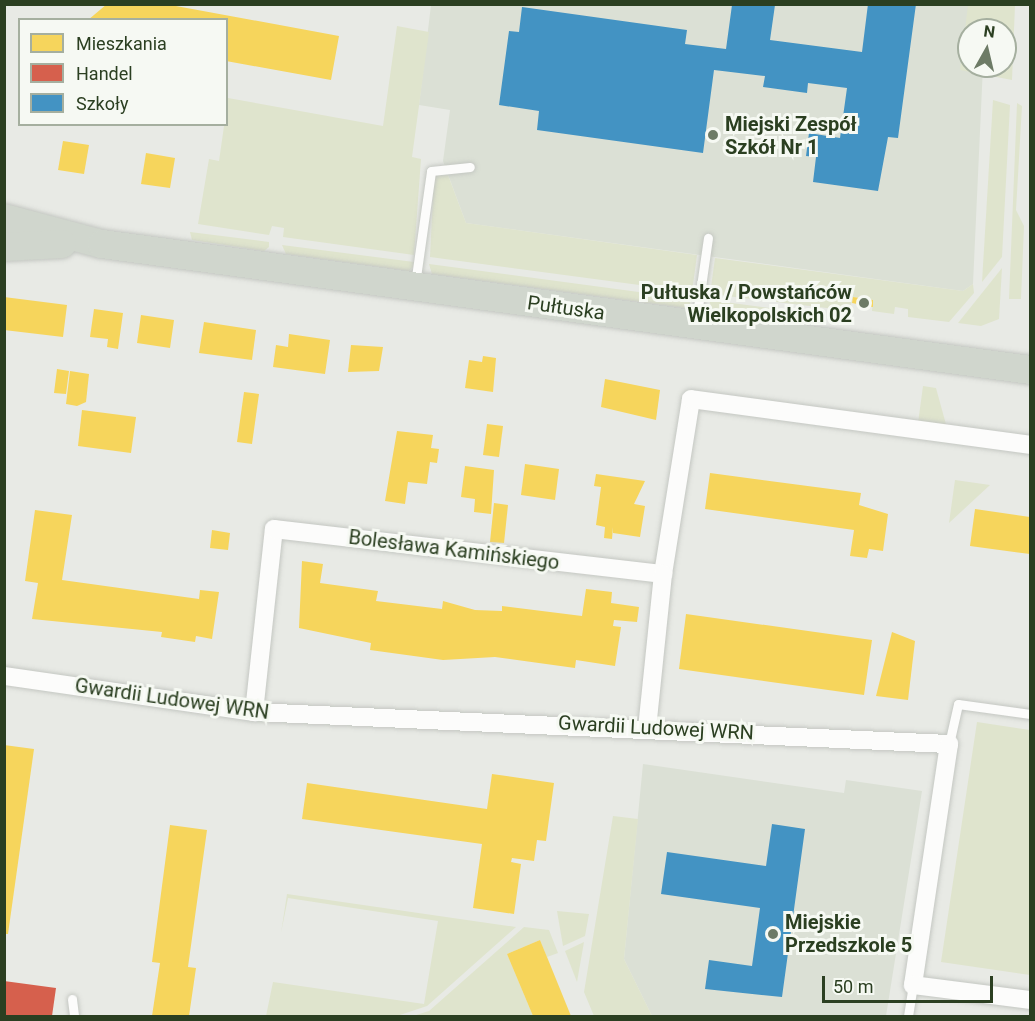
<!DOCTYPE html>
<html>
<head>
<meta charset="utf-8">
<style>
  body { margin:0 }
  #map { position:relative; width:1035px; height:1021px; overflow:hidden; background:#e8eae5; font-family:Roboto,sans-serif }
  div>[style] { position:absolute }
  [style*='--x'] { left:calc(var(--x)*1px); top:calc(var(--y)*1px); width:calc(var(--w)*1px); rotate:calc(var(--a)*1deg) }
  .built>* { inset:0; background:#dbe0d5 }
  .green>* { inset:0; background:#dfe4cd }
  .homes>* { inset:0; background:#f6d55c }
  .shops>* { inset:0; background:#d6604d }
  .schools>* { inset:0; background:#4393c3 }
  .roads { filter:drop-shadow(0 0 2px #c4c7c2) drop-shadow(0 0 2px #c4c7c2) }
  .service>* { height:9px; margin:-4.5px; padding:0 4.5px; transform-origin:4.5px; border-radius:4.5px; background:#fcfcfb }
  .minor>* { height:18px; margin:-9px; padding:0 9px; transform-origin:9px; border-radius:9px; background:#fcfcfb }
  .primary>* { height:28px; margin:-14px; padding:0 14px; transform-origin:14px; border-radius:14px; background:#d0d6cd }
  .dots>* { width:16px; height:16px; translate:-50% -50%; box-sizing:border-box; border:3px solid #f6f9f3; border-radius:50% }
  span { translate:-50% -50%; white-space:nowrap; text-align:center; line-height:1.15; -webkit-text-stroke:6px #f6f9f3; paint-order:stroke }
  .poi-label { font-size:20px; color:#2b3f21; font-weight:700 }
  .left { translate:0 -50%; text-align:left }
  .right { translate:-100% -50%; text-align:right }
  .street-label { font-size:20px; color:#2b3f21 }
  .frame { position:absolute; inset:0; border:6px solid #2b3f21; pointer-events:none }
  .legend { position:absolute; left:18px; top:18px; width:210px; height:108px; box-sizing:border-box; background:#f6f9f3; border:2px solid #a5af9f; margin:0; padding:8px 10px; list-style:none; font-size:18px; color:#2b3f21 }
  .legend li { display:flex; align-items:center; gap:12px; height:30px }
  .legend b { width:30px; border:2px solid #a5af9f }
  .north { position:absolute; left:957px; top:18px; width:60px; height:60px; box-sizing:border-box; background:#f6f9f3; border:2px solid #a5af9f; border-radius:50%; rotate:8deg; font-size:16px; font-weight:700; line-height:24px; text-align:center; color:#2b3f21 }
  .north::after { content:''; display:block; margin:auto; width:21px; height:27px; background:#6d7b66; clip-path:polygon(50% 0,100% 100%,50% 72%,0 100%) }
  .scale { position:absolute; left:822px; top:976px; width:171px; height:27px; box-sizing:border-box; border:3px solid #2b3f21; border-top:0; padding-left:8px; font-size:18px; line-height:21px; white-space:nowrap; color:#2b3f21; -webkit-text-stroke:4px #f6f9f3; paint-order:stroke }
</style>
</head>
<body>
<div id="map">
  <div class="built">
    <i style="clip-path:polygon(431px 5px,986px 5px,969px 30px,969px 66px,983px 66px,973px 284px,963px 291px,466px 223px,443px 161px,450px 110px,419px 105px)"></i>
    <i style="clip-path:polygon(643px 764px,844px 793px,846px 780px,922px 791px,886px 1016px,652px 1016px,624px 959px)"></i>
  </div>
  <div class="green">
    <i style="clip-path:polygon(evenodd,968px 5px,1015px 5px,1012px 80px,960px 70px,968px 5px,969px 30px,1005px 30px,1005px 66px,969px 66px,969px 30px)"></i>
    <i style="clip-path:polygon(397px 26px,429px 32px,412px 157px,421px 159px,414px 255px,283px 237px,284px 228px,272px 226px,269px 235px,198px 224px,209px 159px,219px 161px,228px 98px,383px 126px)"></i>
    <i style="clip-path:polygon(993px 100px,1010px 105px,1002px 257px,982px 282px)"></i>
    <i style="clip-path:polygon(1017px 103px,1022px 106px,1016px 210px,1024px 226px,1021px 299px,1009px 299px)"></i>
    <i style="clip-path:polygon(448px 175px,466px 223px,697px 255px,692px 292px,430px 257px,434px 176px)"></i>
    <i style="clip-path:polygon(190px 232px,269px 242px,269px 247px,264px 251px,192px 240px)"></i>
    <i style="clip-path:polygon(282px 245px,414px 262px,413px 267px,409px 271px,286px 254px)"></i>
    <i style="clip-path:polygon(715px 258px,963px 291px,973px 284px,974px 293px,949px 322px,908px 317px,908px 309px,895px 307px,894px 314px,872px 311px,873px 300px,853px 297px,850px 308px,843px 310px,710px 294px)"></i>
    <i style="clip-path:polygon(429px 264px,691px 299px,690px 304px,685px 308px,432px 274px)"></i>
    <i style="clip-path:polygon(1002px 268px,999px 319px,981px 326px,958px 323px)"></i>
    <i style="clip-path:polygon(709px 300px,816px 314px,780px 318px,712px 309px)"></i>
    <i style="clip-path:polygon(923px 386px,936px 388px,947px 428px,918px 423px)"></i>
    <i style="clip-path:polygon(955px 480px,990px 485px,949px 523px)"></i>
    <i style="clip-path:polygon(977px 722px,1030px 730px,1030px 975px,941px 962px)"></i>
    <i style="clip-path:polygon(613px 816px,638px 819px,624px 959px,652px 1016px,594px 1016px,584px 992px)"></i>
    <i style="clip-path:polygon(287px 894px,516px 927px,427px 1006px,397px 1016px,266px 1016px,273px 982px,424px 1004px,438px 921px,288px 898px,281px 933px)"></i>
    <i style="clip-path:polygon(557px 911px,589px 914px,585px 936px,563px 946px)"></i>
    <i style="clip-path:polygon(524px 927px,549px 930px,558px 953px,547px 957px,540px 940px,507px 954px,533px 1016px,413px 1016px,429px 1011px)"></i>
    <i style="clip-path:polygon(584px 942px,577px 982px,565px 951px)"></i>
  </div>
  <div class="homes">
    <i style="clip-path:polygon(107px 4px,165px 4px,339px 36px,331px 80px,226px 61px,226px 20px,88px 20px)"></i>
    <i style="clip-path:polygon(63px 141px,89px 145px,84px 174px,58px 170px)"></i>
    <i style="clip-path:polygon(146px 153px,175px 158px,170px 188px,141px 184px)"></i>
    <i style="clip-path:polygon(4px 297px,67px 305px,63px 337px,4px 330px)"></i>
    <i style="clip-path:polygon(853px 297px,873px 300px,873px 307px,852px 303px)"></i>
    <i style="clip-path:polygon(94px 309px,123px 313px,118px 349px,107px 347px,108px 339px,90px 337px)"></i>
    <i style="clip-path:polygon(141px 315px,174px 320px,170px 348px,137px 343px)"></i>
    <i style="clip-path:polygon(204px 322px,256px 330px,252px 360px,199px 353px)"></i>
    <i style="clip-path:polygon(289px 334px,330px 340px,325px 374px,273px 367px,276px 345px,288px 347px)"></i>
    <i style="clip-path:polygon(351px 345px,383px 347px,379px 371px,348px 372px)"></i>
    <i style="clip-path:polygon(483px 356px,496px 358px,493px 392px,465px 388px,469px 360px,482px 362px)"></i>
    <i style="clip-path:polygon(57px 369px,69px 371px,66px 394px,54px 393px)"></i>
    <i style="clip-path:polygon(70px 371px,89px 374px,86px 402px,77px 406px,66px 404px)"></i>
    <i style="clip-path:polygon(605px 379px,660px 390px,656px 420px,601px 407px)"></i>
    <i style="clip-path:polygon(244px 392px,259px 394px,252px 444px,237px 442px)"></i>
    <i style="clip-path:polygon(82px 410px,136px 417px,131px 453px,78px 446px)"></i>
    <i style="clip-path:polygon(487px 424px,503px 426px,499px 457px,483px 455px)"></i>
    <i style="clip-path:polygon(397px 431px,433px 435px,431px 448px,439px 449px,437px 463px,430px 462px,427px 484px,408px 482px,405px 504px,385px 501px)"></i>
    <i style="clip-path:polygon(525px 464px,559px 469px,555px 500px,521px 495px)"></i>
    <i style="clip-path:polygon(465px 466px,494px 470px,491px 514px,474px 512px,475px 499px,461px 497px)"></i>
    <i style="clip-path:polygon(710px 473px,861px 493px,859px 505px,888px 514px,883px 551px,869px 549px,867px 558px,850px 556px,854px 530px,705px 509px)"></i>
    <i style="clip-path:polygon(596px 474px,645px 481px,634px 504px,645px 506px,640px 537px,613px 533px,613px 527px,612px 539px,604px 538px,605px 527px,596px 525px,601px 487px,594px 486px)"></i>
    <i style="clip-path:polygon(494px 503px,508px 505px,504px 543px,490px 542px)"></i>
    <i style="clip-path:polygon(975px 509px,1030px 517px,1030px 554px,970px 546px)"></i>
    <i style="clip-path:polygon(35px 510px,72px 515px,62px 580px,199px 599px,200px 590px,219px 592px,212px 639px,196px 636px,195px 642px,161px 637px,162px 632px,32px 619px,38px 583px,25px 581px)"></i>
    <i style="clip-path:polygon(212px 530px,230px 533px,228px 550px,210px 548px)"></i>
    <i style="clip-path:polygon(302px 561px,323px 564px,320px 583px,378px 591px,376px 601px,442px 609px,443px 601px,475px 610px,502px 611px,502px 606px,582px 616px,586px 589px,612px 592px,611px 603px,639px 607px,637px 622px,614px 620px,613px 626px,621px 627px,615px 666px,576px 660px,575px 668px,495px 657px,443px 660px,370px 650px,371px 643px,299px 628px)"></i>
    <i style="clip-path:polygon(686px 614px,872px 640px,864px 695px,679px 669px)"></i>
    <i style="clip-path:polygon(892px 632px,915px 641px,908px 700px,876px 696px)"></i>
    <i style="clip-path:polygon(4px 745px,34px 749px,8px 934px,4px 934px)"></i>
    <i style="clip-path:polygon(492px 774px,554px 783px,546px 841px,537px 840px,534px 861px,512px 858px,511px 862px,521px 864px,514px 914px,473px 908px,482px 844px,302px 819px,307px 783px,487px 809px)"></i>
    <i style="clip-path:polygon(170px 825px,207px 830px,188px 967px,196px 968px,189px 1016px,152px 1016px,160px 963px,152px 962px)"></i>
    <i style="clip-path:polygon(540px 940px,547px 957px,571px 1016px,533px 1016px,507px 954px)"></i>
  </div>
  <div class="shops">
    <i style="clip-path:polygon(4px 981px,56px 988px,52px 1016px,4px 1016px)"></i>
  </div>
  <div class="schools">
    <i style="clip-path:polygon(868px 4px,916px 4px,898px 138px,888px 137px,878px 191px,813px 182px,816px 157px,806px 156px,809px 133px,840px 138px,847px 88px,808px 83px,807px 93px,763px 87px,765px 76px,714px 70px,703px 153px,537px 130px,539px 111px,499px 105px,509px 31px,519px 32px,522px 7px,687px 30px,685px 44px,726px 49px,732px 5px,775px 5px,770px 40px,862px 52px)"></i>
    <i style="clip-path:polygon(772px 824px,805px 829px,782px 997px,705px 989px,709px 960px,752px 966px,760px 908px,661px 894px,667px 852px,766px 866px)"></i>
  </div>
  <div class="roads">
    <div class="service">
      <i style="--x:415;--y:284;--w:114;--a:-81.9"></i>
      <i style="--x:431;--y:171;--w:39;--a:-6"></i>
      <i style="--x:696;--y:321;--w:84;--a:-81.8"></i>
      <i style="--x:949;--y:744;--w:41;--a:-77.3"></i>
      <i style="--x:958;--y:704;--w:73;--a:7.9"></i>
      <i style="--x:72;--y:999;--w:17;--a:83"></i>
      <i style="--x:908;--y:1016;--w:31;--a:-81"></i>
    </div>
    <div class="minor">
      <i style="--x:663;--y:574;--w:177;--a:-80.9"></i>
      <i style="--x:691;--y:399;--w:342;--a:7.7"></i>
      <i style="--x:4;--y:676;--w:253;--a:8.2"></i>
      <i style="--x:254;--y:712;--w:696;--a:2.64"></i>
      <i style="--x:949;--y:744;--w:244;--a:98.5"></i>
      <i style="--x:913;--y:985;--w:118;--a:7.3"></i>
      <i style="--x:254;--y:712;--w:184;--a:-83.8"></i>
      <i style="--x:274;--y:529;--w:392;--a:6.6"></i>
      <i style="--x:663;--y:574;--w:155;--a:95.9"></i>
    </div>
    <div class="primary">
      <i style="--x:4;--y:218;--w:101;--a:14.9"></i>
      <i style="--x:102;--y:244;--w:937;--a:7.73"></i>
      <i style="--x:4;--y:247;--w:58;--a:-3"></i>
    </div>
  </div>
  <div class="dots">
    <i style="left:713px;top:135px;background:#6d7b66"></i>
    <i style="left:864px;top:303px;background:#6d7b66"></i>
    <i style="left:773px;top:934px;background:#6d7b66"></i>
  </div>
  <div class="poi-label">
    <span class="left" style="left:725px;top:136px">Miejski Zespół<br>Szkół Nr 1</span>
    <span class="right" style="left:852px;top:304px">Pułtuska / Powstańców<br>Wielkopolskich 02</span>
    <span class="left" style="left:785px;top:934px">Miejskie<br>Przedszkole 5</span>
  </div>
  <div class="street-label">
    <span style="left:566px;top:308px;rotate:8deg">Pułtuska</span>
    <span style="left:454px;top:550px;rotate:7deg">Bolesława Kamińskiego</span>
    <span style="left:172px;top:699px;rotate:8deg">Gwardii Ludowej WRN</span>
    <span style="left:656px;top:728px;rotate:3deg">Gwardii Ludowej WRN</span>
  </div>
  <div class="frame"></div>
  <ul class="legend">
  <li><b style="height:16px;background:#f6d55c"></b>Mieszkania</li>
  <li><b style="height:16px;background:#d6604d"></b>Handel</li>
  <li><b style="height:16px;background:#4393c3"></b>Szkoły</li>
  </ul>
  <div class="north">N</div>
  <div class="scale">50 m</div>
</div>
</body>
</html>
